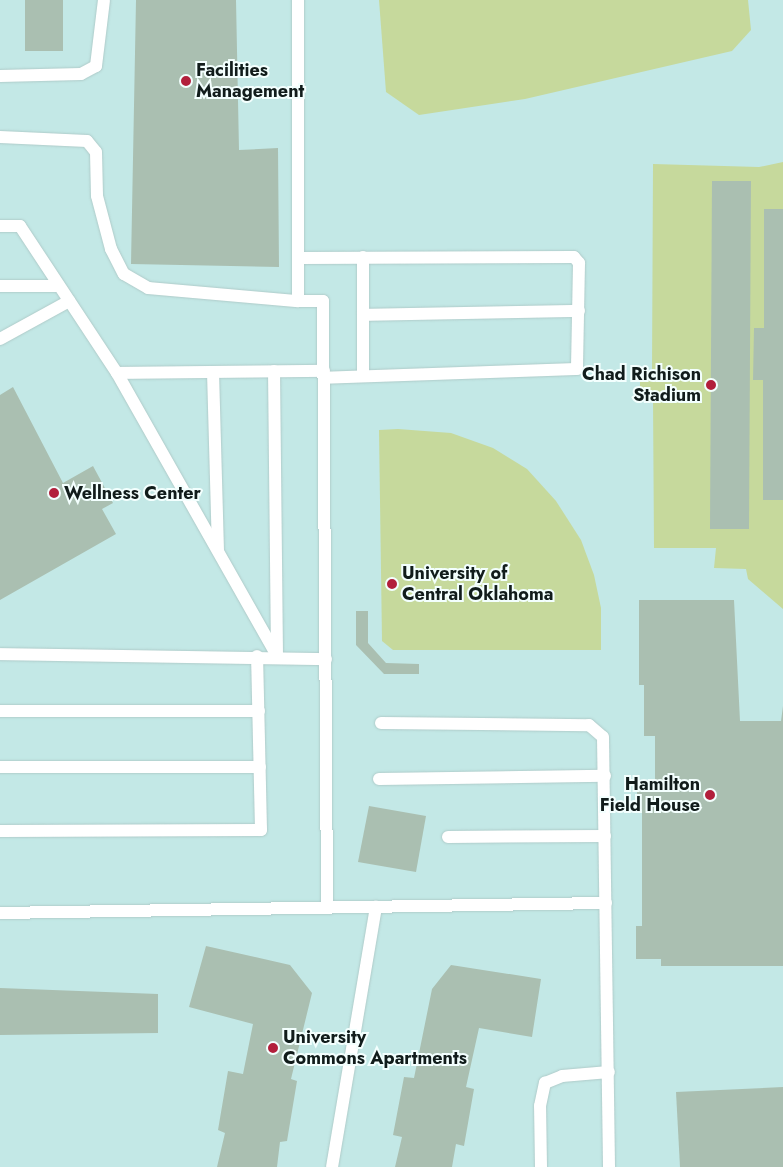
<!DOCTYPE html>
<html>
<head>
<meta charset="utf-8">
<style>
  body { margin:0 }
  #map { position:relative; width:783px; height:1167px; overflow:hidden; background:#d8f5f3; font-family:Jost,sans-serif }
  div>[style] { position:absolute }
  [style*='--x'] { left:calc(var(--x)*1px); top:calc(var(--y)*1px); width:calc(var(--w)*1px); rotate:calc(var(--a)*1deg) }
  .built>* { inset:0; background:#c3e8e6 }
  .green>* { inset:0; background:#c6d99c }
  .building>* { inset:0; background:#aabfb1 }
  .roads { filter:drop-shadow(0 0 1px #afcbc9) drop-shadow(0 0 1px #afcbc9) }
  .service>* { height:12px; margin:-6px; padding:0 6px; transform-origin:6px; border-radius:6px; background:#fff }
  .dots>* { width:14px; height:14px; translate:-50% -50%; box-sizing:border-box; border:2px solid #f3fffe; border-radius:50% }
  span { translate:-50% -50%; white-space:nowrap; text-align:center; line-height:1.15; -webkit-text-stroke:4px #f3fffe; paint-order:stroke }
  .poi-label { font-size:18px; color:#111c1b; font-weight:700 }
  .left { translate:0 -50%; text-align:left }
  .right { translate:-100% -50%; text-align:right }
</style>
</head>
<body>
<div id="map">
  <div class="built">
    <i style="clip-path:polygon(0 0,783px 0,783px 1167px,0 1167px)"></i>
  </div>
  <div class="green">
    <i style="clip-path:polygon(379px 0,748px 0,751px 30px,732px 51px,525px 99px,419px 115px,386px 92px)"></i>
    <i style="clip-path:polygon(783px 162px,783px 609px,748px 579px,746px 569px,714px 568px,716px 548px,654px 548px,653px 400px,640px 398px,640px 371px,652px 372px,653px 164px,759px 167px)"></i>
    <i style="clip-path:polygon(398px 429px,451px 433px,493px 448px,527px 469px,556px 501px,581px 540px,594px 575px,601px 608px,601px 650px,393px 650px,382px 641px,379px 430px)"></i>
  </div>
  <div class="building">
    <i style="clip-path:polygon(25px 0,63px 0,63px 51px,25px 51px)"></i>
    <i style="clip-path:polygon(136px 0,236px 0,239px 150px,278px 148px,279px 267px,131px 264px)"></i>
    <i style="clip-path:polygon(712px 181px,751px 181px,749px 529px,710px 529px)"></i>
    <i style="clip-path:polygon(764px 209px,783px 209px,783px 500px,763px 500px,763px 380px,753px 380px,754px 328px,764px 328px)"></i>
    <i style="clip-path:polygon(13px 387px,63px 483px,93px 466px,113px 503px,102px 509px,116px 534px,0 600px,0 395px)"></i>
    <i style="clip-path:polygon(639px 600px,734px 600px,740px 721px,781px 721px,783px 706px,783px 966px,661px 966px,661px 959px,636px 959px,636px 926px,642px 926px,642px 809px,637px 809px,637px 780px,655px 780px,655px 736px,644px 736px,644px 685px,639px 685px)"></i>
    <i style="clip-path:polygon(356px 611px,368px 611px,368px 643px,386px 663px,419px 664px,419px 674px,384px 674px,356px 645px)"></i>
    <i style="clip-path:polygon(369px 806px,426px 816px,416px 872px,358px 862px)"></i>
    <i style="clip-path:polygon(206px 946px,290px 965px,312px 993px,291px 1079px,297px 1081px,287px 1141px,280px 1142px,277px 1167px,217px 1167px,225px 1133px,218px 1130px,228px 1071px,243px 1074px,253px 1024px,189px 1007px)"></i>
    <i style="clip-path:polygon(451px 965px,541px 979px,532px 1037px,479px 1028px,466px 1087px,474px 1089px,464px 1146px,456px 1144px,452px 1167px,395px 1167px,402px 1137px,393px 1135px,404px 1077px,414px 1078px,432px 989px)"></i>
    <i style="clip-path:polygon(0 988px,158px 994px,158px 1033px,0 1035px)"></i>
    <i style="clip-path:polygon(783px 1087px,783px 1167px,680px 1167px,676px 1092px)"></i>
  </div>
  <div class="roads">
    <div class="service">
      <i style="--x:298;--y:0;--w:301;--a:90"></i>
      <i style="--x:298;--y:301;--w:25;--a:0"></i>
      <i style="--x:323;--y:301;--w:604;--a:89.62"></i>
      <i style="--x:0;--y:76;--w:81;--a:-1.4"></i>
      <i style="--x:81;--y:74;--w:17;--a:-28"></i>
      <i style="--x:96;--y:66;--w:66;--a:-83.1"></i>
      <i style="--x:0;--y:137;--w:87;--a:2.6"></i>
      <i style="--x:87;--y:141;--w:14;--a:51"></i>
      <i style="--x:96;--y:152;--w:44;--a:88.7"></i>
      <i style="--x:97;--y:196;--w:55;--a:75.2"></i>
      <i style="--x:111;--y:249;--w:28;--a:63"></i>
      <i style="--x:124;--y:274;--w:28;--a:30"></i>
      <i style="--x:148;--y:288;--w:151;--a:5"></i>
      <i style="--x:0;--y:226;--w:20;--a:0"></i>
      <i style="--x:20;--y:226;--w:176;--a:56.6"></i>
      <i style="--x:117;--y:373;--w:207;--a:-0.6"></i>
      <i style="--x:298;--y:258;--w:276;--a:-0.2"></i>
      <i style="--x:574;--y:257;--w:8;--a:50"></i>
      <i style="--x:579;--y:263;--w:106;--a:91.1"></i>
      <i style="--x:577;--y:369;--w:253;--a:178"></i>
      <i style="--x:0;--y:286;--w:59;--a:0"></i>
      <i style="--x:363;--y:315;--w:216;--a:-1.1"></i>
      <i style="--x:0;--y:339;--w:79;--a:-28.8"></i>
      <i style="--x:213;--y:372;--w:177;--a:88.4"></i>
      <i style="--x:117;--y:373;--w:325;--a:60.5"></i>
      <i style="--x:277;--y:656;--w:285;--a:-90.6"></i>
      <i style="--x:363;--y:376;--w:119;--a:-90"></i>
      <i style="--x:0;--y:654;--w:326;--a:0.9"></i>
      <i style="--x:0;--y:711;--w:259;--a:0"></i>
      <i style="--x:381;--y:723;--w:208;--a:0.6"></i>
      <i style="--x:589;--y:725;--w:18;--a:41"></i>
      <i style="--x:603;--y:737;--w:430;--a:89.2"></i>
      <i style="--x:0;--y:767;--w:260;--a:0"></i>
      <i style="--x:379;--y:779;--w:226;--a:-0.8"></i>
      <i style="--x:0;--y:831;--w:261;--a:-0.2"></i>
      <i style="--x:261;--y:830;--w:174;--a:-91.3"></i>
      <i style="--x:448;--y:837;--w:157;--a:-0.4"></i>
      <i style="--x:0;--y:913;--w:606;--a:-0.95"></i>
      <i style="--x:332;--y:1167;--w:264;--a:-80.4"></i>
      <i style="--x:541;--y:1167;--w:61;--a:-90.9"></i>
      <i style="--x:540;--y:1106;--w:24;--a:-78"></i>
      <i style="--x:545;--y:1083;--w:18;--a:-22"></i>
      <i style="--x:562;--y:1076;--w:47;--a:-4.9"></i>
    </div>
  </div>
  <div class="dots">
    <i style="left:186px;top:81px;background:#b21f3b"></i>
    <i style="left:711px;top:385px;background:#b21f3b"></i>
    <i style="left:54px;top:493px;background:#b21f3b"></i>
    <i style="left:392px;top:584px;background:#b21f3b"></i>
    <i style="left:710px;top:795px;background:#b21f3b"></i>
    <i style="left:273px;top:1048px;background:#b21f3b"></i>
  </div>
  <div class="poi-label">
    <span class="left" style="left:196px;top:81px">Facilities<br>Management</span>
    <span class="right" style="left:701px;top:385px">Chad Richison<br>Stadium</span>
    <span class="left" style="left:64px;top:493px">Wellness Center</span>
    <span class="left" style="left:402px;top:584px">University of<br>Central Oklahoma</span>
    <span class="right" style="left:700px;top:795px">Hamilton<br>Field House</span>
    <span class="left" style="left:283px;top:1048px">University<br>Commons Apartments</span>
  </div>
</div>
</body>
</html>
